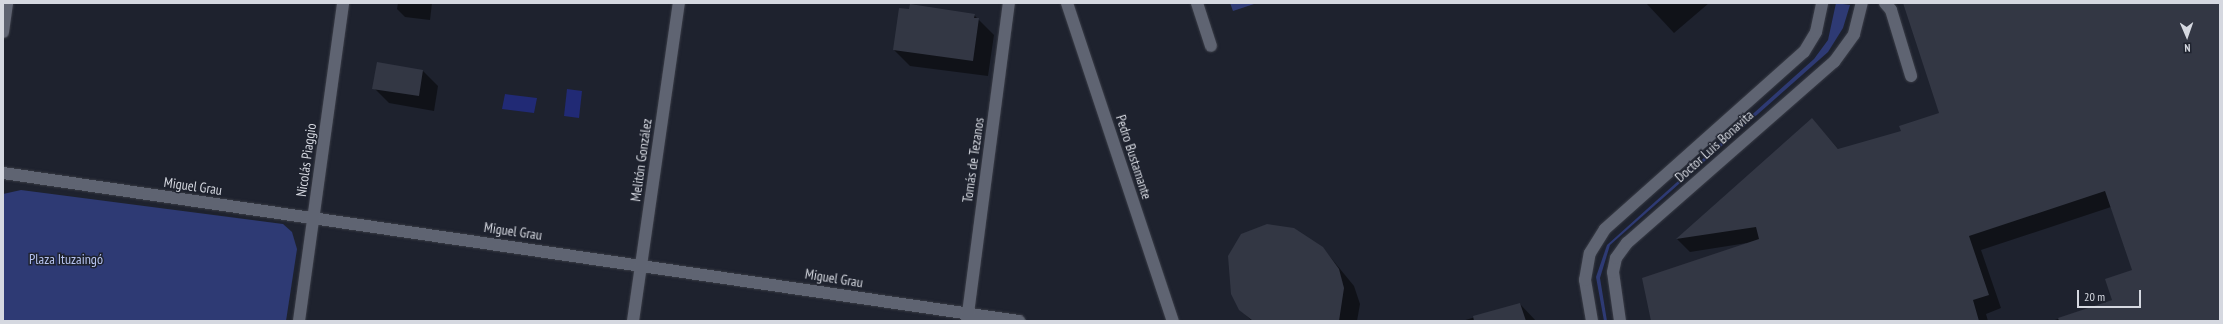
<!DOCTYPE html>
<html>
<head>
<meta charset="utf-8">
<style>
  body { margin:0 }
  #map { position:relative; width:2223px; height:324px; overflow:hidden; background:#1e222e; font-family:"PT Sans Narrow",sans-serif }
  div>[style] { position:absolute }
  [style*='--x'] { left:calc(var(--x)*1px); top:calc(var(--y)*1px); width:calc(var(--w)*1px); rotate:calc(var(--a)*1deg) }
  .green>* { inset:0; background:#2e3a74 }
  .water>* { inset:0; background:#212a75 }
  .shadow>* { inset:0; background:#0007 }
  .building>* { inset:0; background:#333744 }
  .roads { filter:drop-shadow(0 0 1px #393c46) drop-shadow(0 0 1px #393c46) }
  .lane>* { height:12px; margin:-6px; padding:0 6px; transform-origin:6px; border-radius:6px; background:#5f6472 }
  .street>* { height:12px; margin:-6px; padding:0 6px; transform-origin:6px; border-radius:6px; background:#5f6472 }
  span { translate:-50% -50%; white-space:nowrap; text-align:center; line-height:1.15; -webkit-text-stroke:3px #1e222e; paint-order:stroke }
  .street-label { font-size:14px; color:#d5d8e0 }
  .park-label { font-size:14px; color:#b6c3ef }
  .frame { position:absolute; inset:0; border:4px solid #d5d8e0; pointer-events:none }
  .north { position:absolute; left:2167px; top:16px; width:40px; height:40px; -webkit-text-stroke:3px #1e222e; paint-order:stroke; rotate:178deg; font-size:11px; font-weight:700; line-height:16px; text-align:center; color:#d5d8e0 }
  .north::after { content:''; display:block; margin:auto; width:14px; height:18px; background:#d5d8e0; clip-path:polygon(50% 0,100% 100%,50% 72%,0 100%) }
  .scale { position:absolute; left:2077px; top:290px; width:64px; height:18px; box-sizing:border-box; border:2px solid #d5d8e0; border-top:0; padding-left:5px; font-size:12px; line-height:14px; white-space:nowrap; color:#d5d8e0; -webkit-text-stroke:3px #1e222e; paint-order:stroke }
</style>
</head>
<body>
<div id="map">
  <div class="green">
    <i style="clip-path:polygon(1230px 3px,1257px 3px,1233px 11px)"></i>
    <i style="clip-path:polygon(1836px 3px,1850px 5px,1843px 28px,1828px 52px,1610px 245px,1600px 278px,1607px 321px,1604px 321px,1596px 277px,1607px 245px,1814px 59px,1828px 40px)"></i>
    <i style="clip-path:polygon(21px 190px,283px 224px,292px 232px,297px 249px,286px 321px,3px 321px,3px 194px)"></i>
  </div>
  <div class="water">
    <i style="clip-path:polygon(567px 89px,582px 91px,579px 118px,564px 116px)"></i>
    <i style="clip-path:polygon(505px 94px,537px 98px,534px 113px,502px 109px)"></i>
  </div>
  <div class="shadow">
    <i style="clip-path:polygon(398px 3px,432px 3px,430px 20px,405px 17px,397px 9px)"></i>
    <i style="clip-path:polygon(1646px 3px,1709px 3px,1674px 33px)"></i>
    <i style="clip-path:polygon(1904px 3px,2220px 3px,2220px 321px,2052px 321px,2113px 300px,2133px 271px,2111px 207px,1981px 250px,2001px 308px,1986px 314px,1988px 321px,1652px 321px,1747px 243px,1690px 252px,1677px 239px,1812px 119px,1839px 150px,1902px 132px,1940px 114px)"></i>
    <i style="clip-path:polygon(910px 10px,974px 15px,994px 35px,988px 76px,910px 66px,894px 50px)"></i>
    <i style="clip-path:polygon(423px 71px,438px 86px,434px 111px,389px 103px,374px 88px)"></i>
    <i style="clip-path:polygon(1322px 247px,1354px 286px,1360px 304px,1357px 321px,1252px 321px,1239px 309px)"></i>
    <i style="clip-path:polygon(1520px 304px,1536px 321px,1462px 321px)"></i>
  </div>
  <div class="building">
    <i style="clip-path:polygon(1903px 3px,2220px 3px,2220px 321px,2059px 321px,2058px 318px,2112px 300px,2105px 279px,2132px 270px,2105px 191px,1969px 236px,1989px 295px,1973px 300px,1979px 321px,1651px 321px,1642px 278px,1759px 239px,1756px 227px,1676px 239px,1812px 118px,1838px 149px,1901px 131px,1899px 126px,1939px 113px)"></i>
    <i style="clip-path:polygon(910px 4px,975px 14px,974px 18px,979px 18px,973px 61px,893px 50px,899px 8px,909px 9px)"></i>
    <i style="clip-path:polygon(377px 62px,423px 70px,419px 96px,372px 89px)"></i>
    <i style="clip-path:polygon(1267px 224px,1294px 228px,1323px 247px,1339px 269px,1344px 288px,1339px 321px,1253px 321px,1239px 310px,1231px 294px,1228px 256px,1241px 234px)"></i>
    <i style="clip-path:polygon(1520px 303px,1526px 321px,1474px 321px,1473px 316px)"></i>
  </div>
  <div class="roads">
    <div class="lane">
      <i style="--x:1197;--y:3;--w:45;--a:72"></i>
      <i style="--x:1885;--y:3;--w:9;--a:49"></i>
      <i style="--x:1891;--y:10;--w:69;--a:73.1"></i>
    </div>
    <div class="street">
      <i style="--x:1067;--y:3;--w:335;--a:71.6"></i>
      <i style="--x:3;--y:32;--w:29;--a:-82"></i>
      <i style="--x:3;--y:173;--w:1027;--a:8.29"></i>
      <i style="--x:299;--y:321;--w:321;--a:-82.1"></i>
      <i style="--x:633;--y:321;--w:321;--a:-81.8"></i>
      <i style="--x:967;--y:321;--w:321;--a:-82.5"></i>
      <i style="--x:1592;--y:321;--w:42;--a:-99.7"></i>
      <i style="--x:1585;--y:280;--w:27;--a:-80"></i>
      <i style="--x:1590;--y:253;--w:28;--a:-58"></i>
      <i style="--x:1605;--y:229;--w:266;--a:-41.7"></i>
      <i style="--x:1804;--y:52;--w:23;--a:-59"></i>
      <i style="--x:1816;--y:32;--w:30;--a:-78"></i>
      <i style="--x:1620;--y:321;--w:49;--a:-98.1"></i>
      <i style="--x:1613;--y:272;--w:14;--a:-78"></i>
      <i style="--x:1616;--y:258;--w:19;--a:-54"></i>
      <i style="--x:1627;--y:243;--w:275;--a:-41.2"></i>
      <i style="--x:1834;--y:62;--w:34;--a:-54"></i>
      <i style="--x:1854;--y:34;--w:32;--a:-76"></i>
    </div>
  </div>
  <div class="street-label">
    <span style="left:1714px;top:146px;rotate:-42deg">Doctor Luis Bonavita</span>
    <span style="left:1134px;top:157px;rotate:72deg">Pedro Bustamante</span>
    <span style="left:306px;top:160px;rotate:-82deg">Nicolás Piaggio</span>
    <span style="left:641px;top:160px;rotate:-82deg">Melitón González</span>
    <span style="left:973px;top:160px;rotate:-82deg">Tomás de Tezanos</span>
    <span style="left:193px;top:186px;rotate:8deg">Miguel Grau</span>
    <span style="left:513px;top:231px;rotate:8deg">Miguel Grau</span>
    <span style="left:834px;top:278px;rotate:9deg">Miguel Grau</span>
  </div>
  <div class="park-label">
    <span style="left:66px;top:259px">Plaza Ituzaingó</span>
  </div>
  <div class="frame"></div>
  <div class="north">N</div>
  <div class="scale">20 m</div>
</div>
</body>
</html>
